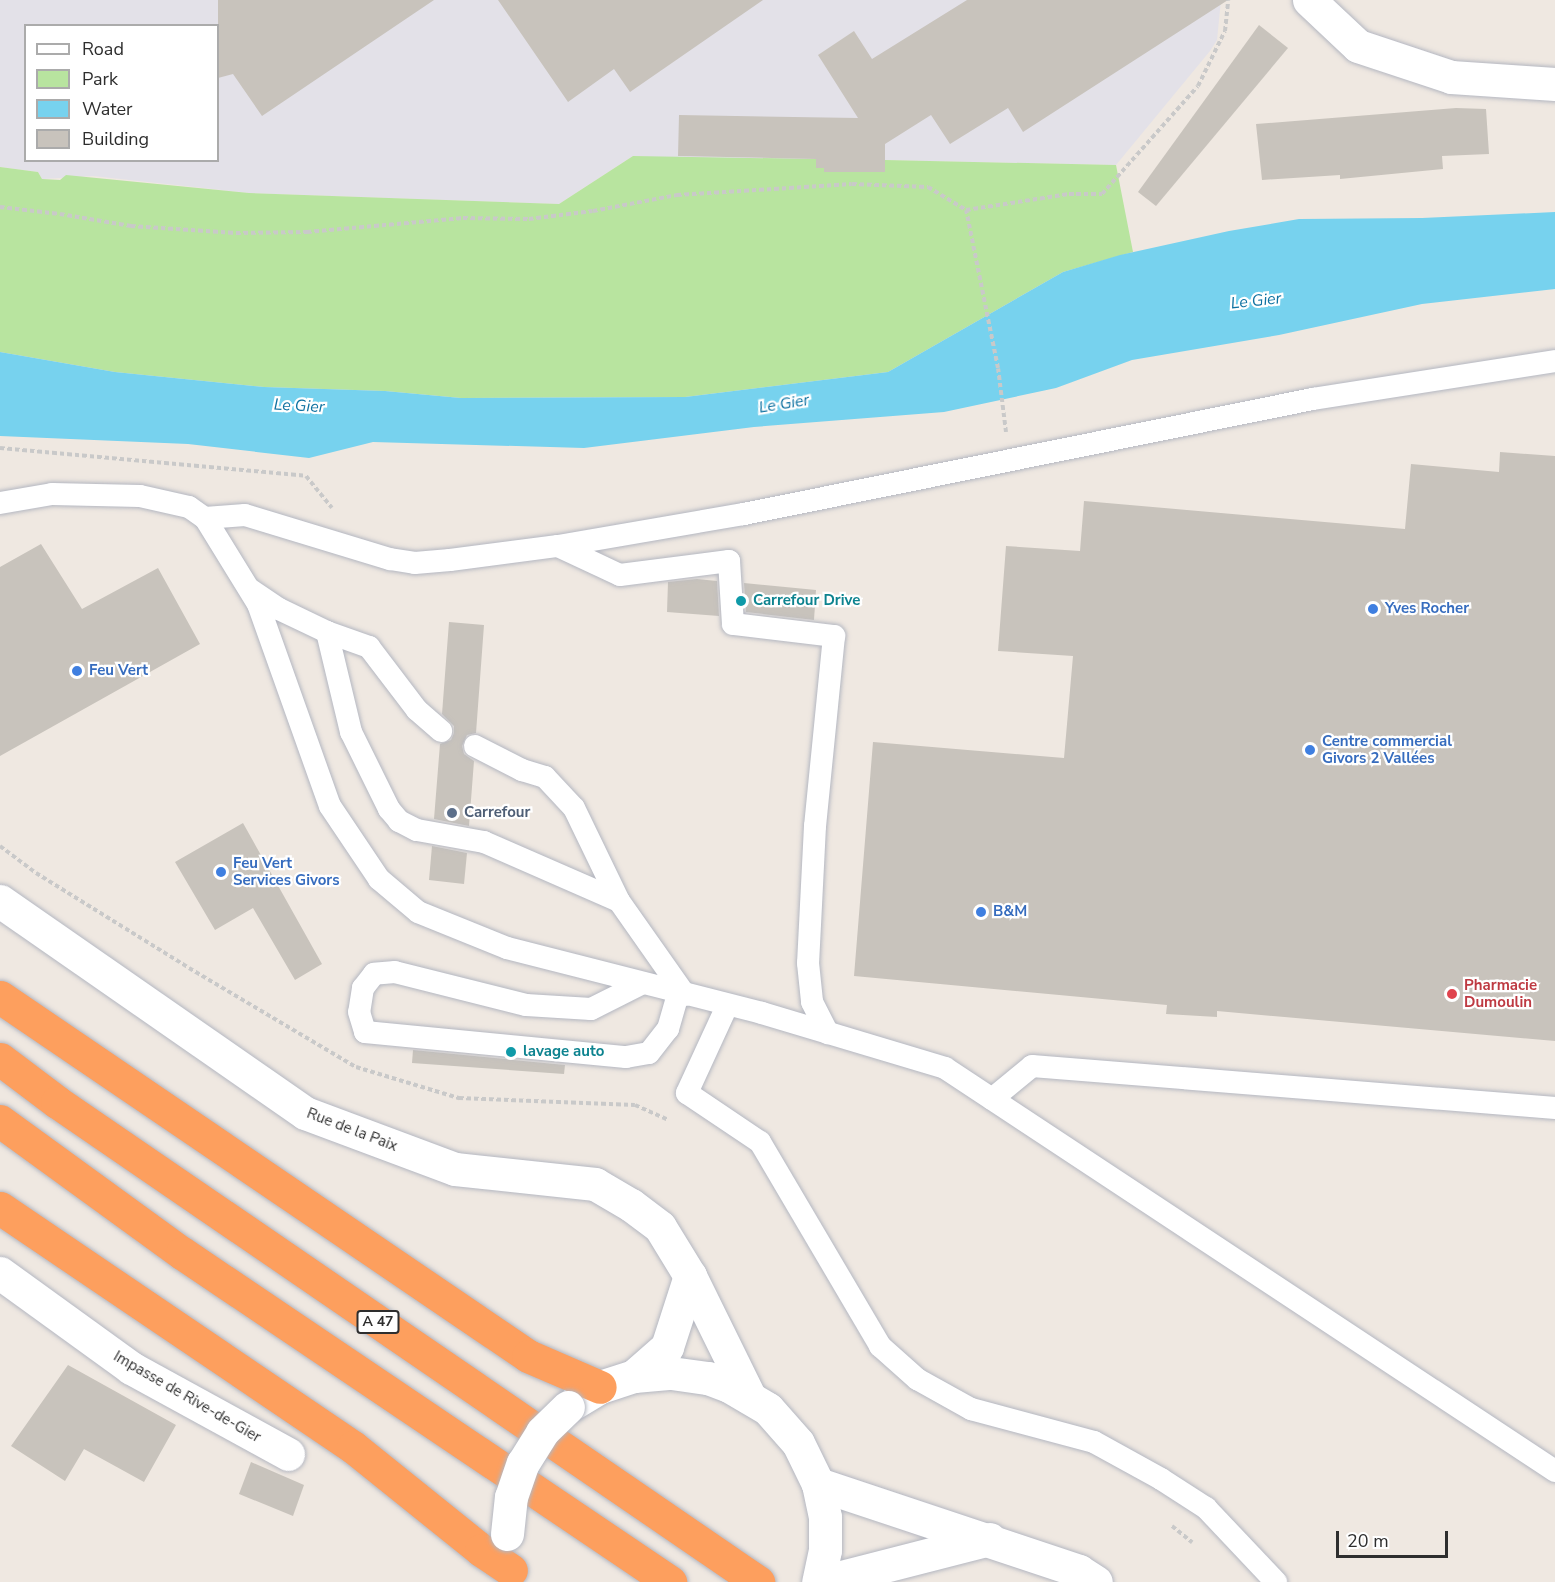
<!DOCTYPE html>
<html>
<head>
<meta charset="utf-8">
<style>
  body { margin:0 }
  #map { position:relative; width:1555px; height:1582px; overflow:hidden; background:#efe8e1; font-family:"Nunito Sans",sans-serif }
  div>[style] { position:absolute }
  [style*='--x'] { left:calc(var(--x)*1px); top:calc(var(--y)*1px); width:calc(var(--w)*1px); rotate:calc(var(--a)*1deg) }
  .industrial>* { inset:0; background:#e3e1e8 }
  .green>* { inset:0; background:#b8e49f }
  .water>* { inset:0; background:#77d2ee }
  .building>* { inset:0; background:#c8c3bc }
  .path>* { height:4px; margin-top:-2px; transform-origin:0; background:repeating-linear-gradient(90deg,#c9c9c9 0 4.5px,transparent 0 7.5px) }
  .roads { filter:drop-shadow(0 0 2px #b4b7c1) drop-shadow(0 0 2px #b4b7c1) }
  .service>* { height:22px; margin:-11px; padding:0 11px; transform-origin:11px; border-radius:11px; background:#fff }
  .minor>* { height:33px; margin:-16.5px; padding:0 16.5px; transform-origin:16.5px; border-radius:16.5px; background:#fff }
  .secondary>* { height:33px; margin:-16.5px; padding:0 16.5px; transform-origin:16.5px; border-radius:16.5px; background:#fff }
  .motorway>* { height:33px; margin:-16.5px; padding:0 16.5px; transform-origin:16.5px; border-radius:16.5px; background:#fd9f5e }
  .bridges { filter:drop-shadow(0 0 2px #b4b7c1) drop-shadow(0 0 2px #b4b7c1) }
  .secondary-bridge>* { height:33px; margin:-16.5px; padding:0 16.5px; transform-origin:16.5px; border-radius:16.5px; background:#fff }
  .dots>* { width:16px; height:16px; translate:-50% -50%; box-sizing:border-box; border:3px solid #fff; border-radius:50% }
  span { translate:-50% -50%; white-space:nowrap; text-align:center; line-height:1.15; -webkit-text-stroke:4.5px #fff; paint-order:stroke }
  .shield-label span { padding:2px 4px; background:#fff; border:2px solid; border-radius:4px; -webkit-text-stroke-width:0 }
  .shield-label { font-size:14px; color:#2e2e2e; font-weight:700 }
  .culture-label { font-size:15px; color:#0d838f; font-weight:700 }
  .left { translate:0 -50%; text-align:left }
  .shop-label { font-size:15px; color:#366cbe; font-weight:700 }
  .service-label { font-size:15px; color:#4e5e75; font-weight:700 }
  .health-label { font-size:15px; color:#be3a42; font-weight:700 }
  .street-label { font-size:15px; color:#2e2e2e }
  .water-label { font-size:16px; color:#0f72a1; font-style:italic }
  .legend { position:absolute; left:24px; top:24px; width:195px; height:138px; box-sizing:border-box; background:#fff; border:2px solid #ababab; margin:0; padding:8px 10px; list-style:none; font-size:18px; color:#2e2e2e }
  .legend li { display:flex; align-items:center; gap:12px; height:30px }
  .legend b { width:30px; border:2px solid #ababab }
  .scale { position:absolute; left:1336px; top:1531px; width:112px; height:27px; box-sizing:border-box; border:3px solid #2e2e2e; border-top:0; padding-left:8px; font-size:18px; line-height:21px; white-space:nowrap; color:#2e2e2e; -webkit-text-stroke:4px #fff; paint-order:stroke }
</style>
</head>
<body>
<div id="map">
  <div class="industrial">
    <i style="clip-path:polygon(evenodd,0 0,1221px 0,1217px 40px,1210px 51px,1116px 165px,885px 160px,885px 172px,824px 172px,816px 168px,633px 156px,559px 204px,249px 193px,93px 176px,42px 179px,38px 172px,0 167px,0 0,26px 26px,218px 26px,218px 160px,26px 160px,26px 26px)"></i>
  </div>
  <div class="green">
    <i style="clip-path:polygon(633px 156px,816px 159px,816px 168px,824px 168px,824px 172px,884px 172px,885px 160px,1116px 165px,1133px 252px,1063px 272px,888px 372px,685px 397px,461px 398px,385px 391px,264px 387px,115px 372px,0 352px,0 167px,38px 172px,42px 179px,60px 180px,66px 175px,249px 193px,559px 204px)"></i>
  </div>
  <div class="water">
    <i style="clip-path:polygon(1555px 212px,1555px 289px,1422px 304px,1279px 335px,1132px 360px,1056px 388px,944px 412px,754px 427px,584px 448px,373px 442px,309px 458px,188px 444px,0 436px,0 352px,115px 372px,264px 387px,385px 391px,461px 398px,685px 397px,888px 372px,1063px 272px,1120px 255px,1229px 231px,1299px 219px,1422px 218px)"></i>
  </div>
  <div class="building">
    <i style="clip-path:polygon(218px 0,434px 0,262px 116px,233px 74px,218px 78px)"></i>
    <i style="clip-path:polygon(498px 0,763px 0,630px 92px,614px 69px,568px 102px)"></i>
    <i style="clip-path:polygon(967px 0,1228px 0,1023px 132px,1008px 108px,950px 144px,931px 115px,885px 144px,885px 172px,824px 172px,824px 168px,816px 168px,816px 159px,678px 156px,679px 115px,858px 118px,818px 55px,854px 31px,872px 59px)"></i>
    <i style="clip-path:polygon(1259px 25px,1288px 48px,1156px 206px,1138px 192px)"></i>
    <i style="clip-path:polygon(1456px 108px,1486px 109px,1489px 154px,1442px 156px,1443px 169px,1340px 179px,1340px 175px,1262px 180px,1256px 124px)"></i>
    <i style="clip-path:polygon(1500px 452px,1555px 456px,1555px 1041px,1217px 1011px,1217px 1017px,1166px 1014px,1167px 1005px,854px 976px,873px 742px,1064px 758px,1073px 656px,998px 651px,1006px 546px,1080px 551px,1084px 501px,1405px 529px,1411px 464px,1499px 472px)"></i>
    <i style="clip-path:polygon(41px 544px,82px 609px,158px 568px,200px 644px,0 756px,0 567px)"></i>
    <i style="clip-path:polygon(697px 579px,717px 581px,719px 616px,667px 612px,668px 582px)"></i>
    <i style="clip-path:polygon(744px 583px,816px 590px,814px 620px,746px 612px)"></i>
    <i style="clip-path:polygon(449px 622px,484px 625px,476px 733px,467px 735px,462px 746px,464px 754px,474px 761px,469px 826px,434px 819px,440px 744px,451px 740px,454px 733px,454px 726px,442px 714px)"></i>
    <i style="clip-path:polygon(243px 823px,322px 964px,295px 980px,253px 908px,215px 930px,175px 862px)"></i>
    <i style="clip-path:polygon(432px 846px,467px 853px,464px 884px,429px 880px)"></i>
    <i style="clip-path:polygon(413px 1050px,565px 1065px,564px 1074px,412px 1063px)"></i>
    <i style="clip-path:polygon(68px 1365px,176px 1425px,144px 1482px,84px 1449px,65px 1481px,11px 1446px)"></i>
    <i style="clip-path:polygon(251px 1462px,304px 1485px,293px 1516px,239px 1494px)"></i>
  </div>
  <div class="path">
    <i style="--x:0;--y:207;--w:60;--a:6.7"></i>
    <i style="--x:60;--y:214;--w:72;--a:9.6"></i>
    <i style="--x:131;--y:226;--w:105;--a:3.8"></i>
    <i style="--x:236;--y:233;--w:71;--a:-0.8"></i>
    <i style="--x:307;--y:232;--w:157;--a:-5.1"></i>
    <i style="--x:463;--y:218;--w:66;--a:0.9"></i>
    <i style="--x:529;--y:219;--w:64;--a:-7.1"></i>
    <i style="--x:593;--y:211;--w:86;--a:-10.8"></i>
    <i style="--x:677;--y:195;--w:175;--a:-3.6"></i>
    <i style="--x:852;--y:184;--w:76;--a:2.3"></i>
    <i style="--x:928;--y:187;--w:44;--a:31.2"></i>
    <i style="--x:1006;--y:432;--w:64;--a:-97.1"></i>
    <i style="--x:998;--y:368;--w:161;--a:-101.4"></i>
    <i style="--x:966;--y:210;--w:104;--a:-8.8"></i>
    <i style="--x:1069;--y:194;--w:33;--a:0"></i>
    <i style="--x:1102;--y:194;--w:144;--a:-48.4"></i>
    <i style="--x:1198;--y:86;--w:61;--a:-63.9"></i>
    <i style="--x:1225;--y:31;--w:31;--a:-84"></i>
    <i style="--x:0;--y:448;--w:307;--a:5.2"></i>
    <i style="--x:306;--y:476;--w:41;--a:50.9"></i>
    <i style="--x:0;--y:846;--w:45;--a:36.9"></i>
    <i style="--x:36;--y:873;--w:180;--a:31.8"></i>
    <i style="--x:189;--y:968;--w:194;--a:30.7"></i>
    <i style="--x:356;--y:1067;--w:108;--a:16.8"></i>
    <i style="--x:459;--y:1098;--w:176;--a:2.3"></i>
    <i style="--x:635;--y:1105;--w:37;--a:24"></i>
    <i style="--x:1172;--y:1526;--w:26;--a:39"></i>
  </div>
  <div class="roads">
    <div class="service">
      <i style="--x:0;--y:503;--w:53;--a:-9.8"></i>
      <i style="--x:52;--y:494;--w:88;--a:1.3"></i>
      <i style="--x:140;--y:496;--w:50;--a:12.7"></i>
      <i style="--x:189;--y:507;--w:19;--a:35"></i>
      <i style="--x:205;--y:518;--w:101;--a:58.4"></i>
      <i style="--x:258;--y:604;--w:214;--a:70.4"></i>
      <i style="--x:330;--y:806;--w:88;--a:56.1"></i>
      <i style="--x:379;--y:879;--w:51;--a:40.2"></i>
      <i style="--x:418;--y:912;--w:96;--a:22"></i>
      <i style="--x:507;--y:948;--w:263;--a:14.3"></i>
      <i style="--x:762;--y:1013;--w:191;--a:16.7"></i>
      <i style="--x:945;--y:1068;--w:731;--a:33.45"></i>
      <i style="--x:205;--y:518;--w:40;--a:-4.3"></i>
      <i style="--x:245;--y:515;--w:152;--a:16.9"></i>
      <i style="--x:390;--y:559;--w:25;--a:9"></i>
      <i style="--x:415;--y:563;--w:35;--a:-5"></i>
      <i style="--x:450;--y:560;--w:109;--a:-7.4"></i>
      <i style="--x:558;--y:546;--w:189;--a:-9.8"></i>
      <i style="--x:744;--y:514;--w:581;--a:-11.43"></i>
      <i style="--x:1313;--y:399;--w:245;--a:-8.9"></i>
      <i style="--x:558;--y:546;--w:68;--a:25.1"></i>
      <i style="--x:620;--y:575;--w:110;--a:-7.3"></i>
      <i style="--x:729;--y:561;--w:63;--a:86.4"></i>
      <i style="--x:733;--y:624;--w:102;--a:6.8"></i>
      <i style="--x:834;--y:636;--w:191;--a:95.7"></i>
      <i style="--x:815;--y:826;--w:137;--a:92.9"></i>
      <i style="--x:808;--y:963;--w:39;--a:84"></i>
      <i style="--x:812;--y:1002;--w:35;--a:63"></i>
      <i style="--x:251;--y:590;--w:34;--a:34"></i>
      <i style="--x:279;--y:609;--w:53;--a:25.6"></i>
      <i style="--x:327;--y:632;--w:103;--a:76.5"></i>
      <i style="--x:351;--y:732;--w:86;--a:63.7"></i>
      <i style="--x:389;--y:809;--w:16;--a:50"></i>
      <i style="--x:399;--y:821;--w:20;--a:27"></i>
      <i style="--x:417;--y:830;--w:68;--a:10.2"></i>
      <i style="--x:484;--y:842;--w:147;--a:23.6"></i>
      <i style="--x:619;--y:901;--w:115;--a:54.9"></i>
      <i style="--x:327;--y:632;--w:45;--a:19.7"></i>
      <i style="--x:369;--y:647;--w:79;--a:52.7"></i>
      <i style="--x:417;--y:710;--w:32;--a:41"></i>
      <i style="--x:475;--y:746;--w:53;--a:27.1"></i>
      <i style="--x:522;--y:770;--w:24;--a:17"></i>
      <i style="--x:545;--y:777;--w:42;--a:46.9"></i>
      <i style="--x:574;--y:808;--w:103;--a:64.2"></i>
      <i style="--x:641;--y:984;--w:56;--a:153.4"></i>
      <i style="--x:591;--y:1009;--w:65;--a:-176.5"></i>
      <i style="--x:526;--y:1005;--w:135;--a:-165.9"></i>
      <i style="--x:395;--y:972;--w:21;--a:175"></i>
      <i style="--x:374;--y:974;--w:18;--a:128"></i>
      <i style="--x:363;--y:988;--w:24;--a:99"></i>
      <i style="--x:359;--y:1012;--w:21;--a:73"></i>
      <i style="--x:365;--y:1032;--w:262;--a:5.5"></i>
      <i style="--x:626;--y:1057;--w:23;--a:-10"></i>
      <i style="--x:649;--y:1053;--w:31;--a:-52"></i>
      <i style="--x:668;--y:1029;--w:37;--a:-74"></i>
      <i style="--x:727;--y:1006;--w:96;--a:114.7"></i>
      <i style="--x:687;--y:1093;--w:88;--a:33.9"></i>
      <i style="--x:760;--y:1142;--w:237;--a:59.5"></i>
      <i style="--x:880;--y:1346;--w:50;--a:41.7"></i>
      <i style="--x:917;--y:1379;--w:62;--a:29.1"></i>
      <i style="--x:971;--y:1409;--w:127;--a:15"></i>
      <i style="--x:1094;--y:1442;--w:77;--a:28.9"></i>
      <i style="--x:1161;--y:1479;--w:54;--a:32.8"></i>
      <i style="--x:1206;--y:1508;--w:102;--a:46.6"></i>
      <i style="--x:992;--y:1099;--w:52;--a:-39.5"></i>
      <i style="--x:1032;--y:1066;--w:525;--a:4.59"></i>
    </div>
    <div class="minor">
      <i style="--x:1309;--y:0;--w:67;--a:43.2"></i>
      <i style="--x:1358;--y:46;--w:98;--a:18.4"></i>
      <i style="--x:1451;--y:77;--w:104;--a:3.9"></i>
      <i style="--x:0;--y:1273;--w:162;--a:35.9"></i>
      <i style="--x:131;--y:1368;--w:179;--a:28.7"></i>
      <i style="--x:818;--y:1484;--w:275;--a:18.4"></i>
      <i style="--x:1079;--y:1571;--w:20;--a:33"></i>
      <i style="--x:822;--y:1582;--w:173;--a:-14.4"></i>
    </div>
    <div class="secondary">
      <i style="--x:0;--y:901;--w:371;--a:34.8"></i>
      <i style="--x:305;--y:1113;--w:160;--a:20.5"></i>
      <i style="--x:455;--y:1169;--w:141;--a:6.1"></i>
      <i style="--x:595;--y:1184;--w:42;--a:30.3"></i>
      <i style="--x:631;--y:1205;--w:36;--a:37"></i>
      <i style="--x:660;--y:1227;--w:57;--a:58.5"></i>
      <i style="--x:690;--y:1276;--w:134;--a:63.8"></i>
      <i style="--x:634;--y:1376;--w:44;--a:-41.3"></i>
      <i style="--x:667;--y:1347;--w:75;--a:-72.1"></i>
      <i style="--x:575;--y:1402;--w:29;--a:-31"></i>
      <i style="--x:600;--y:1387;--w:36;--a:-18"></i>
      <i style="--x:634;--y:1376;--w:37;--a:-5"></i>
      <i style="--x:671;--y:1373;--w:37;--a:8"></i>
      <i style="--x:708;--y:1378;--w:22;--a:21"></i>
      <i style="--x:729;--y:1386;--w:45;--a:30.5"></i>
      <i style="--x:768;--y:1409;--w:45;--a:48.6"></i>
      <i style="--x:798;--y:1443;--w:46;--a:64"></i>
      <i style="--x:818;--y:1484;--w:34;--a:78"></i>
      <i style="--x:825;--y:1517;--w:33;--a:90"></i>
      <i style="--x:825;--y:1550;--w:33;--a:102"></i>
    </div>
    <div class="motorway">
      <i style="--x:0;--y:997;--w:638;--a:34.21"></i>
      <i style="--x:528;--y:1356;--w:78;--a:23.3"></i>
      <i style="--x:0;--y:1059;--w:71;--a:37"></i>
      <i style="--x:57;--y:1102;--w:850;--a:34.4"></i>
      <i style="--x:0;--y:1121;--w:225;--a:36"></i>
      <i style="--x:182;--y:1253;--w:589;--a:33.99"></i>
      <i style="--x:0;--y:1208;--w:426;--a:34.1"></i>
      <i style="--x:353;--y:1447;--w:164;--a:38.8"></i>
      <i style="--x:481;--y:1550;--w:36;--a:34"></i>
    </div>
  </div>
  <div class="bridges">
    <div class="secondary-bridge">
      <i style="--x:507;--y:1534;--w:37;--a:-84"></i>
      <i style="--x:511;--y:1497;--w:36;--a:-71"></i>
      <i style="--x:523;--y:1463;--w:36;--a:-58"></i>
      <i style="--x:542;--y:1432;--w:36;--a:-44"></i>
    </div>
  </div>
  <div class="dots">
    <i style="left:741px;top:601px;background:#0f9aa8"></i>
    <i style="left:1373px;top:609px;background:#3f7fe0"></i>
    <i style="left:77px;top:671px;background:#3f7fe0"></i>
    <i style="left:1310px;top:750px;background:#3f7fe0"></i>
    <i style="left:452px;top:813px;background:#5c6f8a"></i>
    <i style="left:221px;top:872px;background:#3f7fe0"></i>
    <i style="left:981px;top:912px;background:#3f7fe0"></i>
    <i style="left:1452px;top:994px;background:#e0444e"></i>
    <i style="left:511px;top:1052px;background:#0f9aa8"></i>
  </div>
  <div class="shield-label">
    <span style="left:378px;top:1322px">A 47</span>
  </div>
  <div class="culture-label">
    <span class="left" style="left:753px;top:601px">Carrefour Drive</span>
    <span class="left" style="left:523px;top:1052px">lavage auto</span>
  </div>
  <div class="shop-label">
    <span class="left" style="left:1385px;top:609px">Yves Rocher</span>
    <span class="left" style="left:89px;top:671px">Feu Vert</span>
    <span class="left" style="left:1322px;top:750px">Centre commercial<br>Givors 2 Vallées</span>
    <span class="left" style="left:233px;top:872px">Feu Vert<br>Services Givors</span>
    <span class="left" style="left:993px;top:912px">B&amp;M</span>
  </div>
  <div class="service-label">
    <span class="left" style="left:464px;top:813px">Carrefour</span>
  </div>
  <div class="health-label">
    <span class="left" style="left:1464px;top:994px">Pharmacie<br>Dumoulin</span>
  </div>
  <div class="street-label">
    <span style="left:352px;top:1130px;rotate:21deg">Rue de la Paix</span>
    <span style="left:187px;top:1397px;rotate:30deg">Impasse de Rive-de-Gier</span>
  </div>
  <div class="water-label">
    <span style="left:1256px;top:301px;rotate:-6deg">Le Gier</span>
    <span style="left:784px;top:404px;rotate:-9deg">Le Gier</span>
    <span style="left:299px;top:406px;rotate:3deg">Le Gier</span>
  </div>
  <ul class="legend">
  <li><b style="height:8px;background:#fff"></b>Road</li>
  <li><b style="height:16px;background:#b8e49f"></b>Park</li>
  <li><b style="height:16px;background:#77d2ee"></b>Water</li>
  <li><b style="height:16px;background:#c8c3bc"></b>Building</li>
  </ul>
  <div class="scale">20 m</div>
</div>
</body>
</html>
